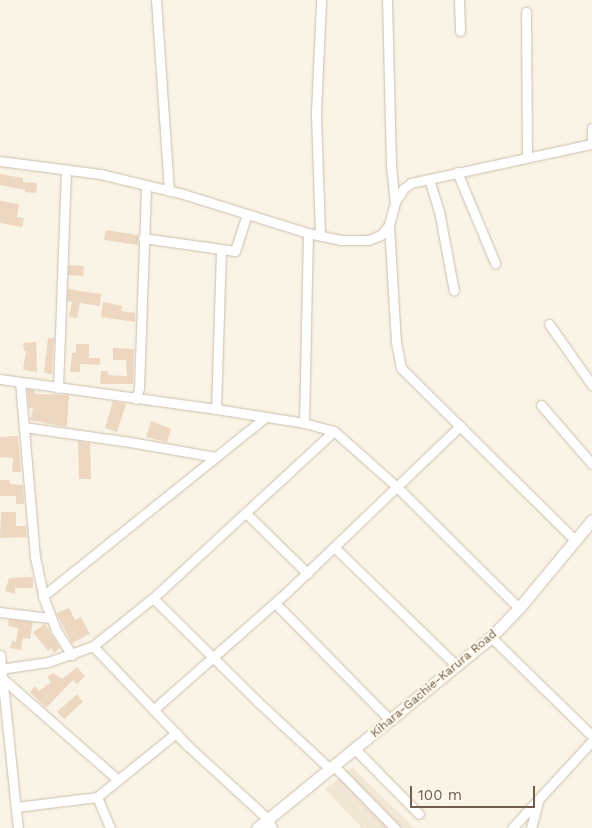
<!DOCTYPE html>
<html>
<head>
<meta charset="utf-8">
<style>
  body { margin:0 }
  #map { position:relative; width:592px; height:828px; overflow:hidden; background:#faf4e6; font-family:"Work Sans",sans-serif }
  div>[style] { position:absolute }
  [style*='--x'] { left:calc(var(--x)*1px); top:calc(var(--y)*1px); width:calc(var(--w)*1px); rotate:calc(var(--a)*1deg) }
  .residential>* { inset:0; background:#f1e7d5 }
  .building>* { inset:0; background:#edd7c0 }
  .roads { filter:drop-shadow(0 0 1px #cbbdad) drop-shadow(0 0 1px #cbbdad) }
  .street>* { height:9px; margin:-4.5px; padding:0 4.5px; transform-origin:4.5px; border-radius:4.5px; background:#fff }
  .secondary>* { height:11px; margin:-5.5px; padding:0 5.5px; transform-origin:5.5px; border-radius:5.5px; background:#fff }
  span { translate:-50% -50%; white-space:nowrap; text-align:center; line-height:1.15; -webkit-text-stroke:4.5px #fdf8eb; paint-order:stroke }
  .street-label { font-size:12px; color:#715e4d }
  .scale { position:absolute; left:410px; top:786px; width:125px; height:22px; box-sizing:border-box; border:2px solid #715e4d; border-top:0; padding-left:6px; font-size:15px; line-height:18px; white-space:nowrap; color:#715e4d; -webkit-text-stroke:4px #fdf8eb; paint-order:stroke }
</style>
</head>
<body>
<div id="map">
  <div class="residential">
    <i style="clip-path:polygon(352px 767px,414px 828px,362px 828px,325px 789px)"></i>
  </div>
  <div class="building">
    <i style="clip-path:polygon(0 174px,23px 178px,23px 182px,37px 183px,36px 193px,25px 192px,25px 190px,0 185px)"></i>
    <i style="clip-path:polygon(0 201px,19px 204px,17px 217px,24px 218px,22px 227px,0 223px)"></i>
    <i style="clip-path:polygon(106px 230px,138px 235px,138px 245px,104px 240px)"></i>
    <i style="clip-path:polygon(69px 265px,84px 266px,83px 276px,68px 275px)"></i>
    <i style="clip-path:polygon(68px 289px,101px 294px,100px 306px,80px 303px,77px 318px,69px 317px,72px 302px,67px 301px)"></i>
    <i style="clip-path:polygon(103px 302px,122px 306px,121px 311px,135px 313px,135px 322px,101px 317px)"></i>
    <i style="clip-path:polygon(48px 338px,54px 338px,52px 374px,44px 373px)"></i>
    <i style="clip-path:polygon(36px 342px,37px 372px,23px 370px,26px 351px,24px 351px,23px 343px)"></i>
    <i style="clip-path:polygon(76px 344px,89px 344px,89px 358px,100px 358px,100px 365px,80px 364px,80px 372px,70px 372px,72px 353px,76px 353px)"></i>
    <i style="clip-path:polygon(113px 348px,134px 349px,133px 384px,100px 384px,101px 371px,108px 371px,108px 375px,127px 376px,126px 360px,113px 360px)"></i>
    <i style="clip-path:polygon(27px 389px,34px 390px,35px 394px,69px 395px,67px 427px,30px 420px,33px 408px,29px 408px)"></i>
    <i style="clip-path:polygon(113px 401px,126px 404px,117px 432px,105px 428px)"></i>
    <i style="clip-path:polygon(151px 421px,171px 429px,167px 442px,146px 437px)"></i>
    <i style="clip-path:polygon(18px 436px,21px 472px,12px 472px,13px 458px,0 457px,0 437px)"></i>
    <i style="clip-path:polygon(78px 441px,90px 443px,91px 479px,79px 479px)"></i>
    <i style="clip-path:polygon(0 480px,9px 480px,10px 484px,23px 485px,24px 504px,16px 504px,16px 496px,0 496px)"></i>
    <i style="clip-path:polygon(1px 512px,16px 512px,16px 526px,26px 526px,27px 537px,0 538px)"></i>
    <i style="clip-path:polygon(33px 577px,33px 588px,15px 588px,15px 594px,5px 591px,9px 578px)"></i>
    <i style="clip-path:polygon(69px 608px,75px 620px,81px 617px,90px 634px,72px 643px,56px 613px)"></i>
    <i style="clip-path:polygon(9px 619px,33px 622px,30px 639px,23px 638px,21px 650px,10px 648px,12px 641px,16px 642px,18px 628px,8px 626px)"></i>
    <i style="clip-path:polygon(45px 624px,60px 648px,54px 653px,51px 648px,48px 651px,33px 632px)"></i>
    <i style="clip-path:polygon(77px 667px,85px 676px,77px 684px,73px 680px,46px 708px,30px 692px,35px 686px,39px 691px,46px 686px,51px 682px,47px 677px,53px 673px,62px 679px)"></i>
    <i style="clip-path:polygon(77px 694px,83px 702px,64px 719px,57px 712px)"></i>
  </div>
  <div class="roads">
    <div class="street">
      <i style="--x:156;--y:0;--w:191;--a:86.1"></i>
      <i style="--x:387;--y:0;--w:166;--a:88.6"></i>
      <i style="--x:391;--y:166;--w:36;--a:84"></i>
      <i style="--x:459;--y:0;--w:31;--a:88"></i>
      <i style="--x:526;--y:12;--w:144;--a:89.6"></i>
      <i style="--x:592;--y:144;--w:16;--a:-90"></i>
      <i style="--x:0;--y:161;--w:101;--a:7.4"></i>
      <i style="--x:100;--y:174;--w:82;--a:13.4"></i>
      <i style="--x:180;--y:193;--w:134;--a:17.4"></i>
      <i style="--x:308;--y:233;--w:33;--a:12"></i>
      <i style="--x:340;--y:240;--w:28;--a:0"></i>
      <i style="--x:368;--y:240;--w:14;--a:-21"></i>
      <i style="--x:381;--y:235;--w:13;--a:-51"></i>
      <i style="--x:389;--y:225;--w:24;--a:-75"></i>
      <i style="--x:395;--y:202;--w:15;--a:-58"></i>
      <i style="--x:403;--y:189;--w:10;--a:-37"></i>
      <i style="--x:411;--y:183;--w:185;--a:-12.2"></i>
      <i style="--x:457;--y:172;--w:99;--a:67.3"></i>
      <i style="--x:429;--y:179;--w:34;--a:73"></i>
      <i style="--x:439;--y:211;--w:81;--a:79.4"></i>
      <i style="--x:389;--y:225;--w:117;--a:86.6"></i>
      <i style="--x:396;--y:342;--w:26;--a:79"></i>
      <i style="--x:401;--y:368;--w:246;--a:44.7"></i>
      <i style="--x:320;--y:235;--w:123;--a:-91.9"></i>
      <i style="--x:316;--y:112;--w:112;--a:-87.4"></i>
      <i style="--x:143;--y:238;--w:93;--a:8"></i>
      <i style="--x:235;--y:251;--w:39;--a:-72"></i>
      <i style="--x:549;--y:324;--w:75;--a:54.8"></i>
      <i style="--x:0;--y:379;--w:218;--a:7.9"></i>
      <i style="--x:216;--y:409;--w:89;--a:9"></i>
      <i style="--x:304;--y:423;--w:31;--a:15"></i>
      <i style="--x:334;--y:431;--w:84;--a:41.6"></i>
      <i style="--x:397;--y:487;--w:172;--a:44.8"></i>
      <i style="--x:20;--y:382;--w:176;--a:85.1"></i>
      <i style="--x:35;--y:557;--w:40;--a:78"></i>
      <i style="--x:58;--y:388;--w:219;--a:-87.9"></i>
      <i style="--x:136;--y:399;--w:11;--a:-75"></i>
      <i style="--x:139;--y:388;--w:203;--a:-88"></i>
      <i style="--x:541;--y:405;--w:78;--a:49.2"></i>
      <i style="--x:216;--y:409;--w:158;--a:-88.2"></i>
      <i style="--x:304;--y:423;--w:190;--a:-88.8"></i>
      <i style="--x:24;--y:427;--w:107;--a:8.1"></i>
      <i style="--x:130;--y:442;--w:87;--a:9.9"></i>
      <i style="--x:246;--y:513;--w:86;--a:44.5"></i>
      <i style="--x:334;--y:547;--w:171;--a:44.1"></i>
      <i style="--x:153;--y:598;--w:148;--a:44.7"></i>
      <i style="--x:258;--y:702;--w:98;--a:42.9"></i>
      <i style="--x:275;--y:603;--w:165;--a:45.5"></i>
      <i style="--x:0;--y:612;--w:50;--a:6.8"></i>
      <i style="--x:491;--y:637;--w:141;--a:44.4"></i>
      <i style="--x:93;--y:646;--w:138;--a:46.5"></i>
      <i style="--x:188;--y:746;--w:108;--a:42.4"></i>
      <i style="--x:268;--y:819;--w:10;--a:66"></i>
      <i style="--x:0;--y:655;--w:174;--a:84.1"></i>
      <i style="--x:72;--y:655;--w:30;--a:-123"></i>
      <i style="--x:56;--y:630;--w:36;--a:-111"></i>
      <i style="--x:43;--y:596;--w:286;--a:-38.8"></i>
      <i style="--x:0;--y:669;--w:49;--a:-8.3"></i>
      <i style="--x:48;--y:662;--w:48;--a:-19.6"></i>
      <i style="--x:93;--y:646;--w:77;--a:-38.7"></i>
      <i style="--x:153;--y:598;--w:246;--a:-42.7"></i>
      <i style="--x:3;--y:679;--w:153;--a:41.3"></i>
      <i style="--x:153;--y:710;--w:181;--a:-41.4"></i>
      <i style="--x:289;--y:590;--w:237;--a:-43.8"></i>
      <i style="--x:355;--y:749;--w:91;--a:45.4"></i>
      <i style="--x:334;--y:766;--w:87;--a:45.5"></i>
      <i style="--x:97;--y:797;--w:34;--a:67"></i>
      <i style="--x:16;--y:807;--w:82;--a:-7"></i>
      <i style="--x:97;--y:797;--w:102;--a:-39"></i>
      <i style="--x:512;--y:828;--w:118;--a:-47.4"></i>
      <i style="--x:531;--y:828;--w:28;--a:-75"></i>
    </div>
    <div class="secondary">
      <i style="--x:257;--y:828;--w:302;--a:-39.2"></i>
      <i style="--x:491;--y:637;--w:40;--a:-46"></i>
      <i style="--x:519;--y:608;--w:114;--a:-50.3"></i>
    </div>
  </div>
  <div class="street-label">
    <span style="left:434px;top:684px;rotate:-40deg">Kihara-Gachie-Karura Road</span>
  </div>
  <div class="scale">100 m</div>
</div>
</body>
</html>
